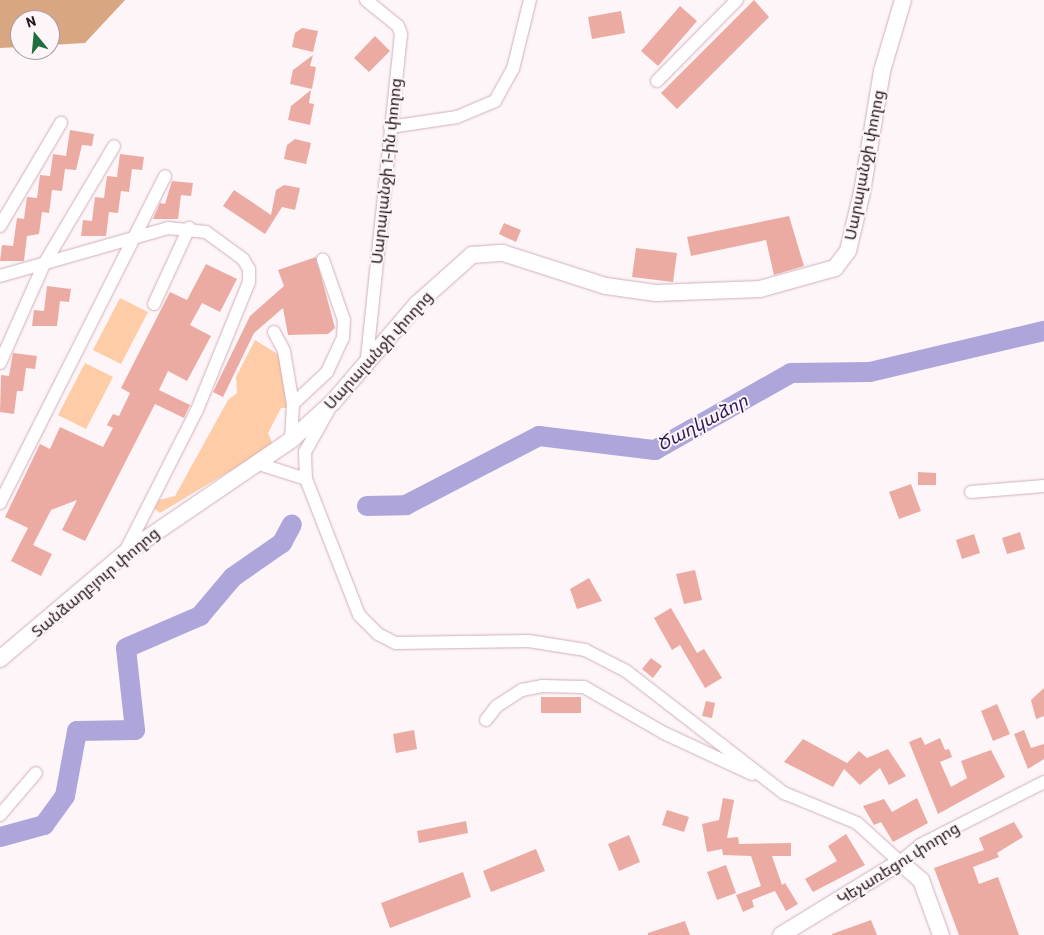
<!DOCTYPE html>
<html>
<head>
<meta charset="utf-8">
<style>
  body { margin:0 }
  #map { position:relative; width:1044px; height:935px; overflow:hidden; background:#fdf5f8; font-family:Barlow,"Noto Sans Armenian",sans-serif }
  div>[style] { position:absolute }
  [style*='--x'] { left:calc(var(--x)*1px); top:calc(var(--y)*1px); width:calc(var(--w)*1px); rotate:calc(var(--a)*1deg) }
  .green>* { inset:0; background:#fecca6 }
  .forest>* { inset:0; background:#d8a782 }
  .river>* { height:20px; margin:-10px; padding:0 10px; transform-origin:10px; border-radius:10px; background:#aea5da }
  .building>* { inset:0; background:#ebaba3 }
  .roads { filter:drop-shadow(0 0 1px #d1aeba) drop-shadow(0 0 1px #d1aeba) }
  .minor>* { height:12px; margin:-6px; padding:0 6px; transform-origin:6px; border-radius:6px; background:#fff }
  .major>* { height:16px; margin:-8px; padding:0 8px; transform-origin:8px; border-radius:8px; background:#fff }
  span { translate:-50% -50%; white-space:nowrap; text-align:center; line-height:1.15; -webkit-text-stroke:4px #fdf5f8; paint-order:stroke }
  .street-label { font-size:16px; color:#24171b }
  .water-label { font-size:18px; color:#2d1a58; font-style:italic }
  .north { position:absolute; left:10px; top:10px; width:50px; height:50px; box-sizing:border-box; background:#fdf5f8; border:1px solid #a69ca0; border-radius:50%; rotate:343deg; font-size:14px; font-weight:700; line-height:20px; text-align:center; color:#24171b }
  .north::after { content:''; display:block; margin:auto; width:18px; height:22px; background:#1e6e3f; clip-path:polygon(50% 0,100% 100%,50% 72%,0 100%) }
</style>
</head>
<body>
<div id="map">
  <div class="green">
    <i style="clip-path:polygon(120px 298px,148px 312px,121px 364px,93px 350px)"></i>
    <i style="clip-path:polygon(255px 340px,279px 355px,287px 408px,281px 408px,268px 433px,273px 445px,160px 513px,154px 508px,159px 500px,175px 496px,228px 400px,237px 393px,236px 377px)"></i>
    <i style="clip-path:polygon(85px 363px,113px 377px,86px 429px,58px 415px)"></i>
  </div>
  <div class="forest">
    <i style="clip-path:polygon(0 0,125px 0,85px 43px,50px 45px,50px 20px,20px 20px,20px 47px,0 48px)"></i>
  </div>
  <div class="river">
    <i style="--x:367;--y:506;--w:39;--a:-1"></i>
    <i style="--x:406;--y:505;--w:150;--a:-27.4"></i>
    <i style="--x:539;--y:436;--w:117;--a:6.9"></i>
    <i style="--x:655;--y:450;--w:156;--a:-29.5"></i>
    <i style="--x:791;--y:373;--w:79;--a:-0.7"></i>
    <i style="--x:870;--y:372;--w:179;--a:-13.3"></i>
    <i style="--x:0;--y:837;--w:46;--a:-15.3"></i>
    <i style="--x:44;--y:825;--w:36;--a:-54"></i>
    <i style="--x:65;--y:796;--w:66;--a:-79.5"></i>
    <i style="--x:77;--y:731;--w:58;--a:-1"></i>
    <i style="--x:135;--y:730;--w:82;--a:-96.3"></i>
    <i style="--x:126;--y:648;--w:81;--a:-23.4"></i>
    <i style="--x:200;--y:616;--w:51;--a:-49.8"></i>
    <i style="--x:233;--y:577;--w:60;--a:-34.8"></i>
    <i style="--x:282;--y:543;--w:21;--a:-62"></i>
  </div>
  <div class="building">
    <i style="clip-path:polygon(754px 0,769px 17px,677px 109px,661px 93px)"></i>
    <i style="clip-path:polygon(680px 6px,697px 21px,658px 66px,641px 51px)"></i>
    <i style="clip-path:polygon(621px 11px,625px 33px,592px 39px,588px 17px)"></i>
    <i style="clip-path:polygon(302px 28px,318px 31px,313px 52px,292px 47px,295px 33px)"></i>
    <i style="clip-path:polygon(375px 36px,390px 51px,369px 72px,354px 58px)"></i>
    <i style="clip-path:polygon(313px 55px,310px 66px,316px 67px,312px 89px,290px 84px,293px 70px)"></i>
    <i style="clip-path:polygon(311px 90px,309px 103px,314px 104px,310px 125px,288px 120px,291px 106px)"></i>
    <i style="clip-path:polygon(70px 130px,94px 134px,92px 146px,82px 145px,76px 170px,65px 169px,62px 191px,52px 190px,49px 213px,42px 212px,39px 234px,27px 236px,24px 261px,0 261px,2px 245px,13px 246px,17px 218px,24px 219px,27px 197px,37px 198px,40px 175px,50px 176px,53px 154px,66px 156px)"></i>
    <i style="clip-path:polygon(295px 139px,311px 143px,306px 164px,284px 159px,287px 145px)"></i>
    <i style="clip-path:polygon(120px 154px,144px 157px,142px 170px,132px 169px,129px 192px,121px 191px,118px 213px,109px 212px,106px 236px,81px 236px,83px 220px,92px 221px,95px 197px,104px 198px,107px 176px,117px 177px)"></i>
    <i style="clip-path:polygon(172px 181px,193px 183px,191px 196px,181px 195px,178px 219px,153px 219px,160px 203px,165px 204px)"></i>
    <i style="clip-path:polygon(284px 185px,300px 188px,295px 210px,282px 207px,265px 234px,223px 206px,234px 190px,271px 215px,276px 190px)"></i>
    <i style="clip-path:polygon(789px 216px,804px 266px,774px 275px,766px 240px,691px 256px,687px 237px)"></i>
    <i style="clip-path:polygon(504px 223px,521px 230px,516px 242px,499px 234px)"></i>
    <i style="clip-path:polygon(636px 248px,677px 253px,673px 282px,632px 277px)"></i>
    <i style="clip-path:polygon(316px 257px,335px 328px,328px 334px,288px 335px,283px 308px,254px 333px,223px 397px,213px 392px,250px 316px,284px 286px,278px 270px)"></i>
    <i style="clip-path:polygon(206px 264px,237px 279px,220px 312px,202px 303px,190px 325px,211px 336px,187px 381px,168px 371px,159px 390px,190px 405px,184px 418px,155px 404px,85px 541px,62px 530px,77px 500px,51px 510px,33px 545px,52px 554px,41px 576px,11px 561px,28px 528px,5px 517px,40px 444px,50px 449px,60px 427px,103px 447px,113px 428px,107px 425px,113px 414px,119px 416px,130px 393px,121px 388px,170px 292px,187px 300px)"></i>
    <i style="clip-path:polygon(47px 286px,71px 289px,69px 302px,60px 301px,57px 326px,32px 326px,34px 310px,44px 311px)"></i>
    <i style="clip-path:polygon(13px 353px,37px 356px,35px 369px,26px 368px,23px 391px,17px 391px,14px 414px,0 412px,1px 375px,9px 376px)"></i>
    <i style="clip-path:polygon(918px 472px,936px 473px,936px 485px,918px 485px)"></i>
    <i style="clip-path:polygon(911px 484px,921px 511px,899px 519px,889px 492px)"></i>
    <i style="clip-path:polygon(1020px 532px,1025px 549px,1007px 554px,1002px 538px)"></i>
    <i style="clip-path:polygon(974px 534px,980px 553px,962px 559px,956px 540px)"></i>
    <i style="clip-path:polygon(695px 570px,702px 600px,684px 604px,676px 574px)"></i>
    <i style="clip-path:polygon(589px 578px,602px 601px,577px 609px,570px 589px)"></i>
    <i style="clip-path:polygon(671px 608px,697px 653px,704px 649px,722px 678px,705px 688px,680px 645px,672px 650px,654px 618px)"></i>
    <i style="clip-path:polygon(651px 658px,662px 666px,653px 678px,642px 669px)"></i>
    <i style="clip-path:polygon(1044px 688px,1044px 716px,1036px 719px,1031px 700px)"></i>
    <i style="clip-path:polygon(541px 697px,581px 697px,581px 713px,541px 713px)"></i>
    <i style="clip-path:polygon(706px 701px,715px 703px,712px 718px,702px 716px)"></i>
    <i style="clip-path:polygon(997px 704px,1010px 734px,993px 741px,981px 711px)"></i>
    <i style="clip-path:polygon(414px 730px,417px 749px,396px 753px,393px 734px)"></i>
    <i style="clip-path:polygon(1024px 730px,1031px 748px,1044px 744px,1044px 759px,1028px 769px,1014px 734px)"></i>
    <i style="clip-path:polygon(921px 737px,925px 745px,940px 738px,945px 750px,949px 749px,952px 757px,940px 762px,951px 787px,967px 778px,961px 761px,991px 750px,1005px 777px,938px 814px,909px 742px)"></i>
    <i style="clip-path:polygon(803px 739px,847px 763px,859px 751px,867px 758px,888px 749px,906px 776px,889px 785px,880px 768px,860px 785px,844px 769px,833px 787px,784px 762px)"></i>
    <i style="clip-path:polygon(723px 798px,734px 800px,727px 838px,738px 837px,739px 844px,791px 843px,791px 856px,772px 856px,782px 885px,785px 883px,798px 904px,786px 911px,775px 891px,752px 900px,754px 907px,743px 912px,736px 895px,761px 886px,751px 856px,723px 855px,722px 849px,707px 852px,702px 824px,719px 820px)"></i>
    <i style="clip-path:polygon(917px 798px,928px 823px,893px 842px,881px 822px,874px 825px,863px 806px,884px 799px,892px 812px)"></i>
    <i style="clip-path:polygon(667px 810px,689px 817px,684px 832px,662px 825px)"></i>
    <i style="clip-path:polygon(466px 821px,468px 833px,419px 843px,417px 831px)"></i>
    <i style="clip-path:polygon(1014px 822px,1023px 837px,997px 853px,999px 857px,973px 867px,979px 884px,998px 877px,1019px 935px,959px 935px,934px 868px,984px 850px,979px 838px)"></i>
    <i style="clip-path:polygon(846px 834px,865px 865px,813px 892px,805px 879px,837px 861px,828px 846px)"></i>
    <i style="clip-path:polygon(629px 835px,640px 862px,619px 871px,608px 844px)"></i>
    <i style="clip-path:polygon(536px 849px,545px 871px,491px 892px,483px 871px)"></i>
    <i style="clip-path:polygon(726px 865px,736px 893px,717px 900px,707px 872px)"></i>
    <i style="clip-path:polygon(463px 872px,471px 897px,390px 928px,381px 903px)"></i>
    <i style="clip-path:polygon(871px 920px,877px 935px,832px 935px,832px 934px)"></i>
    <i style="clip-path:polygon(685px 921px,690px 935px,648px 935px,648px 933px)"></i>
  </div>
  <div class="roads">
    <div class="minor">
      <i style="--x:366;--y:0;--w:41;--a:39.1"></i>
      <i style="--x:398;--y:26;--w:9;--a:69"></i>
      <i style="--x:401;--y:34;--w:326;--a:96"></i>
      <i style="--x:657;--y:81;--w:114;--a:-45.4"></i>
      <i style="--x:390;--y:127;--w:68;--a:-8.5"></i>
      <i style="--x:457;--y:117;--w:41;--a:-22.8"></i>
      <i style="--x:495;--y:101;--w:37;--a:-61"></i>
      <i style="--x:513;--y:69;--w:71;--a:-76.2"></i>
      <i style="--x:0;--y:226;--w:120;--a:-59.4"></i>
      <i style="--x:0;--y:276;--w:175;--a:-15.9"></i>
      <i style="--x:168;--y:228;--w:38;--a:6"></i>
      <i style="--x:206;--y:232;--w:46;--a:36.1"></i>
      <i style="--x:243;--y:259;--w:12;--a:59"></i>
      <i style="--x:249;--y:269;--w:13;--a:90"></i>
      <i style="--x:249;--y:282;--w:138;--a:112.1"></i>
      <i style="--x:197;--y:410;--w:161;--a:116.9"></i>
      <i style="--x:154;--y:304;--w:84;--a:-65.3"></i>
      <i style="--x:274;--y:332;--w:21;--a:62"></i>
      <i style="--x:284;--y:351;--w:54;--a:80.4"></i>
      <i style="--x:293;--y:404;--w:36;--a:93"></i>
      <i style="--x:0;--y:363;--w:108;--a:-66"></i>
      <i style="--x:44;--y:264;--w:137;--a:-59.3"></i>
      <i style="--x:293;--y:404;--w:47;--a:-43.3"></i>
      <i style="--x:327;--y:372;--w:38;--a:-65"></i>
      <i style="--x:343;--y:338;--w:18;--a:-87"></i>
      <i style="--x:344;--y:320;--w:64;--a:-109.3"></i>
      <i style="--x:328;--y:411;--w:47;--a:119.3"></i>
      <i style="--x:305;--y:452;--w:27;--a:88"></i>
      <i style="--x:306;--y:479;--w:146;--a:68.7"></i>
      <i style="--x:359;--y:615;--w:27;--a:45"></i>
      <i style="--x:378;--y:634;--w:20;--a:27"></i>
      <i style="--x:396;--y:643;--w:133;--a:-0.9"></i>
      <i style="--x:529;--y:641;--w:57;--a:9.1"></i>
      <i style="--x:585;--y:650;--w:46;--a:27.1"></i>
      <i style="--x:626;--y:671;--w:200;--a:37.7"></i>
      <i style="--x:784;--y:793;--w:79;--a:22.3"></i>
      <i style="--x:857;--y:823;--w:58;--a:42.2"></i>
      <i style="--x:900;--y:862;--w:26;--a:-40"></i>
      <i style="--x:920;--y:845;--w:139;--a:-26.9"></i>
      <i style="--x:259;--y:464;--w:49;--a:17.7"></i>
      <i style="--x:971;--y:492;--w:73;--a:-4.7"></i>
      <i style="--x:0;--y:503;--w:366;--a:-63.2"></i>
      <i style="--x:486;--y:720;--w:18;--a:-52"></i>
      <i style="--x:497;--y:706;--w:30;--a:-33"></i>
      <i style="--x:522;--y:690;--w:20;--a:-11"></i>
      <i style="--x:542;--y:686;--w:42;--a:1.4"></i>
      <i style="--x:584;--y:687;--w:92;--a:29.9"></i>
      <i style="--x:664;--y:733;--w:97;--a:25"></i>
      <i style="--x:0;--y:815;--w:55;--a:-49.4"></i>
    </div>
    <div class="major">
      <i style="--x:0;--y:659;--w:162;--a:-40.3"></i>
      <i style="--x:124;--y:554;--w:202;--a:-34.3"></i>
      <i style="--x:291;--y:440;--w:57;--a:-42.1"></i>
      <i style="--x:333;--y:402;--w:129;--a:-49.4"></i>
      <i style="--x:417;--y:304;--w:74;--a:-41.7"></i>
      <i style="--x:472;--y:255;--w:31;--a:-4"></i>
      <i style="--x:503;--y:253;--w:108;--a:17.8"></i>
      <i style="--x:606;--y:286;--w:50;--a:8"></i>
      <i style="--x:656;--y:293;--w:104;--a:-2.2"></i>
      <i style="--x:760;--y:289;--w:78;--a:-15.6"></i>
      <i style="--x:835;--y:268;--w:21;--a:-53"></i>
      <i style="--x:848;--y:251;--w:61;--a:-76.7"></i>
      <i style="--x:862;--y:192;--w:123;--a:-80.6"></i>
      <i style="--x:882;--y:71;--w:74;--a:-73.5"></i>
      <i style="--x:781;--y:935;--w:140;--a:-31.5"></i>
      <i style="--x:900;--y:862;--w:28;--a:41"></i>
      <i style="--x:921;--y:880;--w:59;--a:70"></i>
    </div>
  </div>
  <div class="street-label">
    <span style="left:864px;top:165px;rotate:-79deg">Սարալանջի փողոց</span>
    <span style="left:386px;top:171px;rotate:-84deg">Սարալանջի 1-ին փողոց</span>
    <span style="left:378px;top:350px;rotate:-48deg">Սարալանջի փողոց</span>
    <span style="left:95px;top:582px;rotate:-40deg">Տանձաղբյուր փողոց</span>
    <span style="left:898px;top:863px;rotate:-32deg">Կեչառեցու փողոց</span>
  </div>
  <div class="water-label">
    <span style="left:702px;top:422px;rotate:-28deg">Ծաղկաձոր</span>
  </div>
  <div class="north">N</div>
</div>
</body>
</html>
